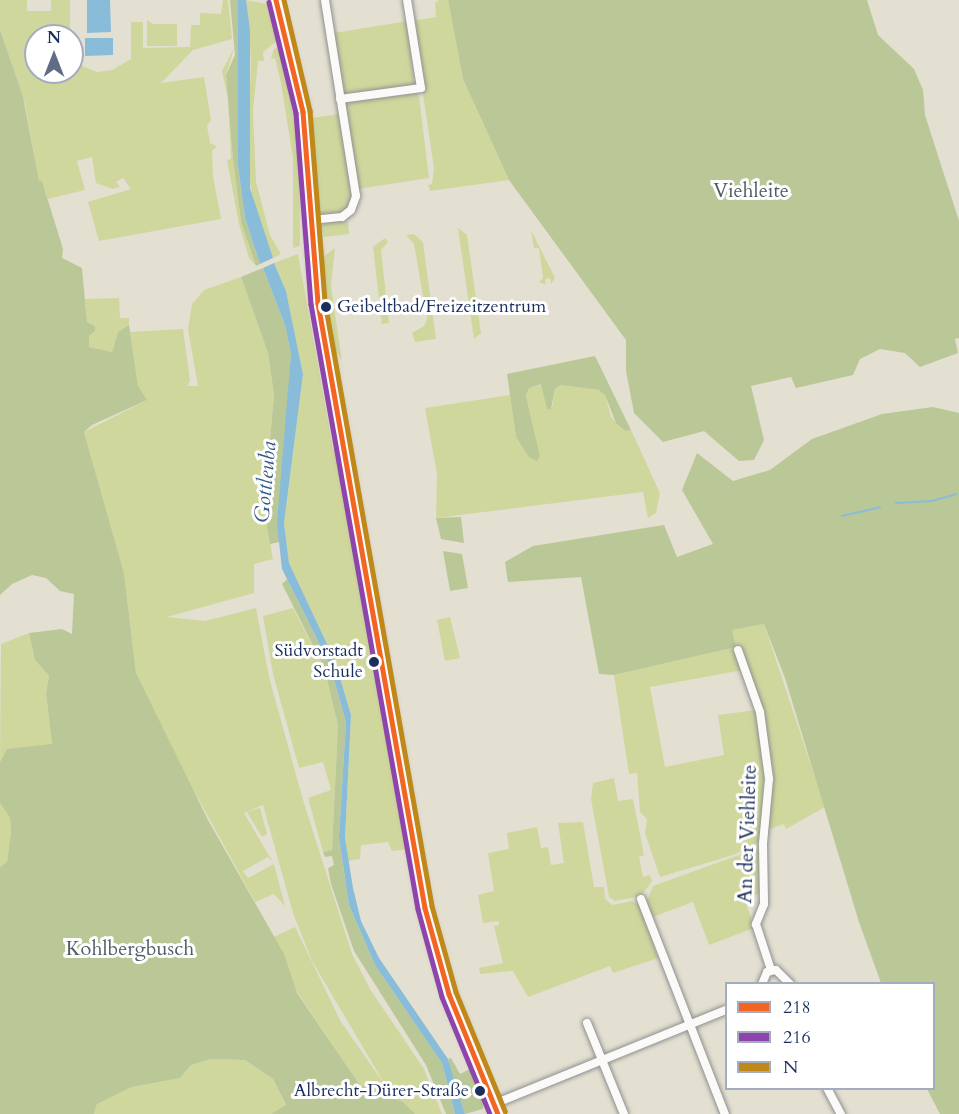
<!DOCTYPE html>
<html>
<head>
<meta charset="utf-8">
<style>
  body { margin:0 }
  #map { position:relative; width:959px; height:1114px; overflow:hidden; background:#e3e0d1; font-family:Cardo,serif }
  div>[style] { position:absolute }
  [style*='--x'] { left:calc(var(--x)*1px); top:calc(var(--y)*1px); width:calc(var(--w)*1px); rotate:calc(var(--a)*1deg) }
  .green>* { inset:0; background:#d0d79d }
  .forest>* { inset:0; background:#bac796 }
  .water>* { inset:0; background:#89bcd8 }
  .stream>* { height:2px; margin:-1px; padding:0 1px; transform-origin:1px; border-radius:1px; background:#89bcd8 }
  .roads { filter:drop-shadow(0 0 2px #8f9191) drop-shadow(0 0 2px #8f9191) }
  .street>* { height:8px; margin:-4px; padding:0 4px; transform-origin:4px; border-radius:4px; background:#fbfaf8 }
  .secondary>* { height:12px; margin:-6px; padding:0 6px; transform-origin:6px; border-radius:6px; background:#fbfaf8 }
  .bus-1>* { height:4.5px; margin:-2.25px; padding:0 2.25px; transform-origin:2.25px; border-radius:2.25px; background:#f26522 }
  .bus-2>* { height:4.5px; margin:-2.25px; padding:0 2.25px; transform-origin:2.25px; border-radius:2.25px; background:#8e44ad }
  .bus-3>* { height:4.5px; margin:-2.25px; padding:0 2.25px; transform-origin:2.25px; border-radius:2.25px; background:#c08818 }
  .dots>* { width:16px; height:16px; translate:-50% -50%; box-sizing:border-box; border:3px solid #fff; border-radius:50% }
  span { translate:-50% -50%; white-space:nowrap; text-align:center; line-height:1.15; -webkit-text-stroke:6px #fff; paint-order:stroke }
  .bus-label { font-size:18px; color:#1b2f5e }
  .left { translate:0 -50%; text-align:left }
  .right { translate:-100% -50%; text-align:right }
  .park-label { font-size:20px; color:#4d5f64 }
  .street-label { font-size:20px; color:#1b2f5e }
  .water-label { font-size:21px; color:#345b8a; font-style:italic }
  .legend { position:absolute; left:725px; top:982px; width:210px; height:108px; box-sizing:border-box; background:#fff; border:2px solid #a4acbf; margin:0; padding:8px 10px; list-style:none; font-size:18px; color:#1b2f5e }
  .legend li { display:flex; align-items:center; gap:12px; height:30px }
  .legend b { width:30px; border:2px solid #a4acbf }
  .north { position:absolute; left:24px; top:24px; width:60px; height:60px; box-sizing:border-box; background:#fff; border:2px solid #a4acbf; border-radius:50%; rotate:0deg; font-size:16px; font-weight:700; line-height:24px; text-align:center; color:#1b2f5e }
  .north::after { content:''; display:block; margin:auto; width:21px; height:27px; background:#616d86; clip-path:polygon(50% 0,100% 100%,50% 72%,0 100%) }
</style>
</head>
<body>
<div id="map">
  <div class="green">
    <i style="clip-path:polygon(0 0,27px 0,27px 11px,51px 11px,51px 0,70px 0,70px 36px,36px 36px,36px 72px,72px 72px,72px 62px,97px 72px,112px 70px,131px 59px,131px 22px,143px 22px,143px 48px,190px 47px,191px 25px,200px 25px,200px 13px,221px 14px,223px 0,228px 0,232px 39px,193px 50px,161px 83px,204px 77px,211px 120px,207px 126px,210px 143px,217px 146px,212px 151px,213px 176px,221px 219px,99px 241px,88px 202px,131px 189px,123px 178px,116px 182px,120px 187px,113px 189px,96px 183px,92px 157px,77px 161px,85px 190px,48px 199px,42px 181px,39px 182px,25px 104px,0 28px)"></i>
    <i style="clip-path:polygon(246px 0,267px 4px,278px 40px,263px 52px,264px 61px,258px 61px,253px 111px,256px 182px,270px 235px,281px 254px,273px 258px,256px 215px,247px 167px,251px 62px)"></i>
    <i style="clip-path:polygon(439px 0,448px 0,463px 79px,509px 180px,430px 191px,428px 185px,432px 184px,434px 168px,412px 21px,436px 17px,435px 3px)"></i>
    <i style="clip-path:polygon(147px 20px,153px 24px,177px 24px,177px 46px,147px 46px)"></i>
    <i style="clip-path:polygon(408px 21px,414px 87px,343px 96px,334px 33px)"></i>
    <i style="clip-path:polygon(280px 47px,299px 144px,300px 246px,293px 248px,293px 159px,281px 83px,275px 58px,271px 59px,274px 49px)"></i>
    <i style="clip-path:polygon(234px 48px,226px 75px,233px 160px,241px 222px,256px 266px,249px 258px,239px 224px,227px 160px,231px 159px,228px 99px,222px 71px)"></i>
    <i style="clip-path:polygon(415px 92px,419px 96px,429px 178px,358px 189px,344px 101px)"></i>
    <i style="clip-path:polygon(339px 114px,352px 197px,349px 208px,342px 212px,319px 216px,312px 118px)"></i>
    <i style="clip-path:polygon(326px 221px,348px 221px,349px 234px,324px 237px,320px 226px)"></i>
    <i style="clip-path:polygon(458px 228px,467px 235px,481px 333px,474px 339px)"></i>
    <i style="clip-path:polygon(531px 230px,555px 278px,551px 284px,550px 278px,545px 279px,546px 285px,539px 282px,543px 278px,539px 248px,534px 248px)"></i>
    <i style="clip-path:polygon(414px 234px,423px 242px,436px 339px,415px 342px,412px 333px,424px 326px,427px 319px,414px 244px,406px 235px)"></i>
    <i style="clip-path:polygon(385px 238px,388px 242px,381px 250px,389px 323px,382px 324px,373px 247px)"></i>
    <i style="clip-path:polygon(335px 248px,331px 286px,342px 361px,334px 348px,323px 263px,324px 256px)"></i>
    <i style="clip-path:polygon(298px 254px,333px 449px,340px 454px,409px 849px,392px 851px,388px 842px,361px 845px,360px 859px,348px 861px,345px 838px,351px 715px,335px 661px,289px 563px,284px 523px,303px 374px,286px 291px,274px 263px)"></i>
    <i style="clip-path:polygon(241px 277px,268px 353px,274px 395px,264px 508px,273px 559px,254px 564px,254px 593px,167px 617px,205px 621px,256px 608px,269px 677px,303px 800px,352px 954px,370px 989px,424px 1069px,442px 1114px,415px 1114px,396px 1099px,360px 1085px,297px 992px,274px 937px,295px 927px,341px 1022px,387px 1088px,312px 961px,293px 913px,263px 805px,244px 813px,273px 862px,268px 857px,243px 871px,248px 878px,274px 864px,285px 906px,274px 894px,255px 902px,166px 740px,136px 673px,124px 573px,84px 432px,147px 400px,138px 387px,130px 332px,183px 329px,190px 381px,187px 386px,198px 386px,188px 329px,192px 304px,204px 290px)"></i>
    <i style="clip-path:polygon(307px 292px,313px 305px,339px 450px,336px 447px)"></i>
    <i style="clip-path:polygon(119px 298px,120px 318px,129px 318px,129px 325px,118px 332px,112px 352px,89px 347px,89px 336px,95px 331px,95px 326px,87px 322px,85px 299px)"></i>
    <i style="clip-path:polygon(542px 384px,547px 409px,552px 408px,555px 389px,561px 385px,599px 390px,605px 394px,611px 417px,625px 431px,631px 430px,660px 493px,656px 513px,648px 518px,643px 492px,436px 518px,437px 474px,425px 408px,510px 395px,516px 437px,528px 456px,540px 456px,526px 396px,529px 388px)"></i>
    <i style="clip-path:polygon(293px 608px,324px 667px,338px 725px,332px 850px,323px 852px,308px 798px,331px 790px,323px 762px,299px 768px,273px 674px,263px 616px)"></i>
    <i style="clip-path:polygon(450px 617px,460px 658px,445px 661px,437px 620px)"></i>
    <i style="clip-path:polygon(764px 624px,825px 807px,786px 829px,784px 824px,770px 829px,766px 840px,771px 763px,761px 709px,738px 646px,743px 670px,650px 687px,665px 767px,724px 755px,718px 715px,756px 710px,767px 779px,761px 841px,733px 855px,660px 877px,645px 833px,647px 819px,640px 812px,637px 773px,629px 774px,614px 675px,736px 647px,731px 630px)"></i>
    <i style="clip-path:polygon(29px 633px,35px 660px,49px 676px,46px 693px,52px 745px,7px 749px,0 762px,1px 644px)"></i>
    <i style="clip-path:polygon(614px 778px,618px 801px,633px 799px,644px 855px,639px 857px,643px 877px,650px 875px,652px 881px,641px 896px,615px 901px,609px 897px,591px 799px,593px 783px)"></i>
    <i style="clip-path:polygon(0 803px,10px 818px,11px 832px,7px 862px,0 867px)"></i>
    <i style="clip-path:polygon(260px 808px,267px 834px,262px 837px,247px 812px)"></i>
    <i style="clip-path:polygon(583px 822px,594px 887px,604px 887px,605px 899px,612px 905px,632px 901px,640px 906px,658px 958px,613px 973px,610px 966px,528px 997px,513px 971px,480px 974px,479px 968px,503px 963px,494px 926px,499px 925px,499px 921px,483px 923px,478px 895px,494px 891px,488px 853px,509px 849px,507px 833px,537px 827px,541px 848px,548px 847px,551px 865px,564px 863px,558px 823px)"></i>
    <i style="clip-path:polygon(756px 849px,760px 852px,762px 892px,745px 900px,754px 928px,709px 945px,693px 902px,650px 918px,646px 904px,653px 886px)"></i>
    <i style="clip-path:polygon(211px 1059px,245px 1060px,273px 1079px,286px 1106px,271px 1114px,94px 1114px,97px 1104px,132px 1087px,180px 1078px,191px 1065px)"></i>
  </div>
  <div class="forest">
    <i style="clip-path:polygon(230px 0,238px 0,241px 34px,238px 166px,245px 218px,260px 264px,256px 266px,241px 222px,233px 160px,226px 75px,235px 55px)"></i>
    <i style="clip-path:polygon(448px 0,867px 0,878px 35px,914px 69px,923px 90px,925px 115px,959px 221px,959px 338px,955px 339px,958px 353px,920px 367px,905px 353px,880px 349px,860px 359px,853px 375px,796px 388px,791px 377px,751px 386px,764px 440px,754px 460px,739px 461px,704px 431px,663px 442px,634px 413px,626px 371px,626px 340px,509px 180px,463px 79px)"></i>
    <i style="clip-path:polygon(0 29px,23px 97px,39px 181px,42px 181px,63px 249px,62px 258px,82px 268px,87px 322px,95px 326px,95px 331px,89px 336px,89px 347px,112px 352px,118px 332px,129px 325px,138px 386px,147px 400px,92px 425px,84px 432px,124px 573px,136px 673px,208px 820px,284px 954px,297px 993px,360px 1085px,403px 1102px,415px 1114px,271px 1114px,286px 1105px,273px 1079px,245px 1060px,211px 1059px,191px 1065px,180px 1078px,132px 1087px,97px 1104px,94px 1114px,0 1114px,0 867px,7px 862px,11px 832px,10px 818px,0 803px,0 762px,7px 749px,52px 744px,46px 693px,49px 676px,35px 660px,29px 633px,62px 629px,72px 634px,74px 594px,60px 591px,46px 578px,32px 575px,12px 584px,0 595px)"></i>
    <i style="clip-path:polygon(263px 268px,285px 325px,291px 354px,279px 542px,270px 544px,264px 508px,274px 395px,268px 353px,241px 277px)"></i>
    <i style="clip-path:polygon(595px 356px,631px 430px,625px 431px,616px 423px,605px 395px,599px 390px,561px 385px,555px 389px,551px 409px,547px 409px,541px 384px,529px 388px,526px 396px,540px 456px,537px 461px,528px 456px,516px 437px,507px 374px)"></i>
    <i style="clip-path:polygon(933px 407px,959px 413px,959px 1114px,940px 1114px,927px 1089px,934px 1088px,934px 984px,881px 983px,859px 922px,785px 678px,764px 624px,732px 630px,736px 647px,614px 675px,599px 674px,581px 577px,508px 582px,505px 562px,533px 546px,664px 525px,677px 557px,713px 544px,682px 490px,697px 453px,733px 481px,770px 470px,812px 439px,882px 414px)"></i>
    <i style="clip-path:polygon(461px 517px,464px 543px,441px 539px,436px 518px)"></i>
    <i style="clip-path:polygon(443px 551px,462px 554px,468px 588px,450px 591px)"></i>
    <i style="clip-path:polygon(287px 579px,330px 665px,346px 722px,339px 837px,349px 905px,375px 965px,442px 1063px,455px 1114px,446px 1114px,426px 1065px,354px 951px,331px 884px,328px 868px,334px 865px,332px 856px,325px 857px,323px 852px,332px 850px,338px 725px,324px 667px,282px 584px)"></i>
    <i style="clip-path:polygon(451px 1058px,460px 1074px,472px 1068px,484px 1092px,483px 1109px,465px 1114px,448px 1059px)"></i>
  </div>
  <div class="water">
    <i style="clip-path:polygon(87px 0,110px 0,111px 32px,87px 33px)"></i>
    <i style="clip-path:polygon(238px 0,246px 0,250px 30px,250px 188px,273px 258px,260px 264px,245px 218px,238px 166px)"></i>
    <i style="clip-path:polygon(85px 38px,113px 38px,113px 55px,85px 56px)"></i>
    <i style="clip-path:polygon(274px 263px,286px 291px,303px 374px,284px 523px,289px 563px,335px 661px,351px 715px,345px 838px,353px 888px,361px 921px,379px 958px,448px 1059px,465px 1114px,455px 1114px,442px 1063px,375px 965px,349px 905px,339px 837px,346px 722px,330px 665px,282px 569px,279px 542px,277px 523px,291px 354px,285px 325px,263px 268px)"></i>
  </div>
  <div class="stream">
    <i style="--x:896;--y:503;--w:36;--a:-3"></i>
    <i style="--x:932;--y:501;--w:25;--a:-16"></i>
    <i style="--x:842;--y:516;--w:39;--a:-13"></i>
  </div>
  <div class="roads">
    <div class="street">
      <i style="--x:340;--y:99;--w:82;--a:-7.7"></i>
      <i style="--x:421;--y:88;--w:89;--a:-99"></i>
      <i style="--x:312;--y:220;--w:30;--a:-6"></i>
      <i style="--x:342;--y:217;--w:11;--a:-38"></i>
      <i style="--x:351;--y:210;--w:15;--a:-70"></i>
      <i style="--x:356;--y:196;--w:198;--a:-99"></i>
      <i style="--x:738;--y:650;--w:66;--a:70.5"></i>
      <i style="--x:760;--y:712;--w:68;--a:82.3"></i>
      <i style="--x:769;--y:779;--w:65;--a:95.3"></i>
      <i style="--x:763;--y:844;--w:60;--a:89"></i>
      <i style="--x:764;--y:904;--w:22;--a:112"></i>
      <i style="--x:756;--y:924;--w:48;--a:71.9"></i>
      <i style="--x:641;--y:899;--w:231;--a:68.7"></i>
      <i style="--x:762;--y:984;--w:13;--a:-67"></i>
      <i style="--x:767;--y:972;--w:9;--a:-13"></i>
      <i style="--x:776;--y:970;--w:20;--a:45"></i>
      <i style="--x:587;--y:1023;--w:98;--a:67.9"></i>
      <i style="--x:827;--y:1088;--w:30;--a:62"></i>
      <i style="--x:494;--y:1104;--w:250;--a:-22.1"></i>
    </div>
    <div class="secondary">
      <i style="--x:276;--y:0;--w:115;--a:76.4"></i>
      <i style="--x:303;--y:112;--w:192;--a:85.5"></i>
      <i style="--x:318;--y:303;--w:614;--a:79.97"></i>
      <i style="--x:425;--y:908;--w:89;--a:74.4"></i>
      <i style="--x:449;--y:994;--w:130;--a:67.8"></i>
    </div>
  </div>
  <div class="bus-1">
    <i style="--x:276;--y:0;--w:115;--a:76.4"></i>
    <i style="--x:303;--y:112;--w:192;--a:85.5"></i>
    <i style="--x:318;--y:303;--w:614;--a:79.97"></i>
    <i style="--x:425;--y:908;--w:89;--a:74.4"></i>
    <i style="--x:449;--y:994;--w:130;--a:67.8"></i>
  </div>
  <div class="bus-2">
    <i style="--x:269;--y:2;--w:114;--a:76.3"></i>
    <i style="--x:296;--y:113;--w:192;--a:85.5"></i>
    <i style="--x:311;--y:304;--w:614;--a:79.97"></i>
    <i style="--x:418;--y:909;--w:91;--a:74.7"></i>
    <i style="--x:442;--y:997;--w:126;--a:67.7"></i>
  </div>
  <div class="bus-3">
    <i style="--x:284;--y:0;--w:114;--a:76.8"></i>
    <i style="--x:310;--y:111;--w:192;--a:85.5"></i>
    <i style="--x:325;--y:302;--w:613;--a:79.95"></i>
    <i style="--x:432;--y:906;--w:89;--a:74.4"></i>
    <i style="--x:456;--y:992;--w:129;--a:67.6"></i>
  </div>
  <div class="dots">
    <i style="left:326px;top:307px;background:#1b2f5e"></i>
    <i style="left:374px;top:662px;background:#1b2f5e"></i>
    <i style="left:480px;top:1091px;background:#1b2f5e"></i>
  </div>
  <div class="bus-label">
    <span class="left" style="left:337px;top:307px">Geibeltbad/Freizeitzentrum</span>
    <span class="right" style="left:363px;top:662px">Südvorstadt<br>Schule</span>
    <span class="right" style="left:469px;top:1091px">Albrecht-Dürer-Straße</span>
  </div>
  <div class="park-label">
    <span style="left:751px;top:190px">Viehleite</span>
    <span style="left:130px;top:948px">Kohlbergbusch</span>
  </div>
  <div class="street-label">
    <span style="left:747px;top:834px;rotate:-88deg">An der Viehleite</span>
  </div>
  <div class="water-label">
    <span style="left:266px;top:482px;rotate:-85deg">Gottleuba</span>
  </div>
  <ul class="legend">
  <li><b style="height:8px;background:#f26522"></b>218</li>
  <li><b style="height:8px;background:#8e44ad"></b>216</li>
  <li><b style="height:8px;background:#c08818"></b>N</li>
  </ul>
  <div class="north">N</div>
</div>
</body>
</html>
